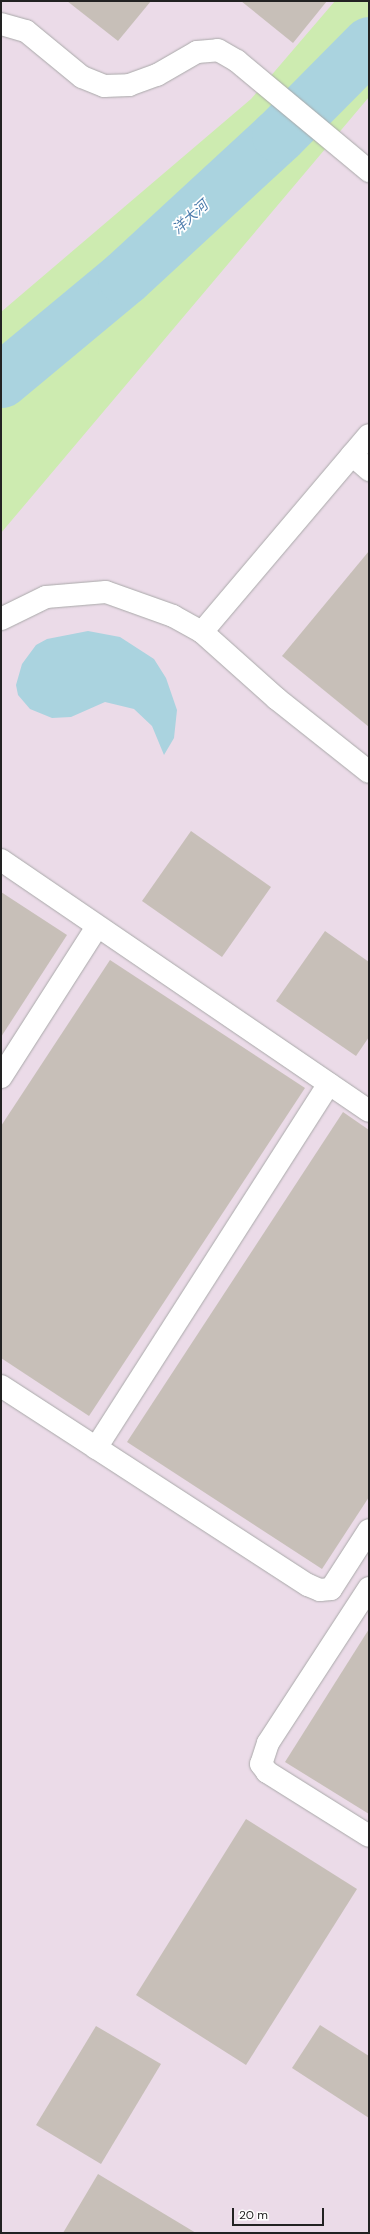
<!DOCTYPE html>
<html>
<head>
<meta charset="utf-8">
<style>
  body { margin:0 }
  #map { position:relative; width:370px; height:2234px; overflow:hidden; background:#f2efe9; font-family:"DM Sans","Noto Sans SC",sans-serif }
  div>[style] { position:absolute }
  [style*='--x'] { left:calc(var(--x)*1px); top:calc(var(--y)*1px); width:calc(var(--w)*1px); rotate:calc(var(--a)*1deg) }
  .industrial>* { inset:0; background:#ebdbe8 }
  .grass>* { inset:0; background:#cdebb0 }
  .water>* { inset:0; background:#aad3df }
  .river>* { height:55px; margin:-27.5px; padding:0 27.5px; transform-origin:27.5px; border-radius:27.5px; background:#aad3df }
  .building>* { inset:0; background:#c7bfb8 }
  .roads { filter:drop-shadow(0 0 1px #a9a9a9) drop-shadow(0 0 1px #a9a9a9) }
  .minor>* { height:22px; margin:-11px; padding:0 11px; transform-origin:11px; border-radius:11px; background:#fff }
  span { translate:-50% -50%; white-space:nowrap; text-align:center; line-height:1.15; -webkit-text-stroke:3.5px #fff; paint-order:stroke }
  .water-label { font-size:14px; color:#4a7aab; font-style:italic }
  .frame { position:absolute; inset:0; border:2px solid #222; pointer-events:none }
  .scale { position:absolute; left:232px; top:2208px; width:92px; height:18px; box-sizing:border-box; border:2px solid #222; border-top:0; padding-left:5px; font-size:12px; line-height:14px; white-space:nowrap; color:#222; -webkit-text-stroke:3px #fff; paint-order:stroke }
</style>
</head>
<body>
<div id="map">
  <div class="industrial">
    <i style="clip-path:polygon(1px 1px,369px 1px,369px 2233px,1px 2233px)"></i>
  </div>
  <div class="grass">
    <i style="clip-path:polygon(335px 1px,369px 1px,369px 97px,1px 533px,1px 312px,251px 99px)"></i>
  </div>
  <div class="water">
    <i style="clip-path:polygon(88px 631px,120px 637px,154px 659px,166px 678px,177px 710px,174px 738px,164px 755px,152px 726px,134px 709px,105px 702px,71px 717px,52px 718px,30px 709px,18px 695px,16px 685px,22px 664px,36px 645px,47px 639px)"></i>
  </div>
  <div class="river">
    <i style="--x:1;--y:380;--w:161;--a:-39.7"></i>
    <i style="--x:125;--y:277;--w:209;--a:-42.7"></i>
    <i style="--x:279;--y:135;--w:128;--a:-45.3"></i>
  </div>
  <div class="building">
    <i style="clip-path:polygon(67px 1px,151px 1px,118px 41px)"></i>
    <i style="clip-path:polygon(241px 1px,327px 1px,293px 43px)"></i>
    <i style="clip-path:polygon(369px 551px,369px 727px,282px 656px)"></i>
    <i style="clip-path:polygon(191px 831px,271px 887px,222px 957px,142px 901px)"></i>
    <i style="clip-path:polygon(1px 892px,67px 935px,1px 1037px)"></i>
    <i style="clip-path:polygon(325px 931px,369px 962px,369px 1037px,356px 1056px,276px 1001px)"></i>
    <i style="clip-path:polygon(110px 960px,305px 1088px,89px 1416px,1px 1358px,1px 1126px)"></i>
    <i style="clip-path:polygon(343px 1112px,369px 1130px,369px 1497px,322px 1569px,127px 1442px)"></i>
    <i style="clip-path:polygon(369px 1629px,369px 1814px,285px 1762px)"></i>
    <i style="clip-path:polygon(246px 1819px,357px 1889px,246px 2065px,136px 1995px)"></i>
    <i style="clip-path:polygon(320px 2025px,369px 2056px,369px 2118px,292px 2068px)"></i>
    <i style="clip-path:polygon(96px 2026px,161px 2064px,101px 2164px,36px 2125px)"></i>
    <i style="clip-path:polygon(98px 2174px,196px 2233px,63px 2233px)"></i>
  </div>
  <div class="roads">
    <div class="minor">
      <i style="--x:1;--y:24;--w:26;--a:16"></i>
      <i style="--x:26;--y:31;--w:72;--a:39.4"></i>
      <i style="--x:82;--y:77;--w:24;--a:22"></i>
      <i style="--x:104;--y:86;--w:25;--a:-2"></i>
      <i style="--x:129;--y:85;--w:30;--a:-20"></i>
      <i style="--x:157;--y:75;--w:46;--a:-29.9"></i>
      <i style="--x:197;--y:52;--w:21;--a:-5"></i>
      <i style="--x:218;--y:50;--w:22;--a:30"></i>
      <i style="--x:237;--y:61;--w:172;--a:39.8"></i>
      <i style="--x:352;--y:455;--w:23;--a:41"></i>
      <i style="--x:1;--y:619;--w:50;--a:-26.1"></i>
      <i style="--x:46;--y:597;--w:60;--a:-4.8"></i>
      <i style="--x:106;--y:592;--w:71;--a:19.7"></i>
      <i style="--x:173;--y:616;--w:33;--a:29"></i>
      <i style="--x:202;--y:632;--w:101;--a:41.8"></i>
      <i style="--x:277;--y:699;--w:117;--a:38.4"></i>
      <i style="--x:202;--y:632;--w:258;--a:-49.7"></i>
      <i style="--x:1;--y:860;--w:445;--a:34.3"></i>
      <i style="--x:1;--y:1077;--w:178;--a:-57.4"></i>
      <i style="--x:1;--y:1386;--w:366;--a:33"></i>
      <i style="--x:308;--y:1585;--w:13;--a:23"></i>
      <i style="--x:320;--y:1590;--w:11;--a:-5"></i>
      <i style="--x:331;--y:1589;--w:70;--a:-57.2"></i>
      <i style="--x:96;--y:1448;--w:432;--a:-57.4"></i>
      <i style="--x:369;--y:1588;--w:185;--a:123.1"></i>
      <i style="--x:268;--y:1743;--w:22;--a:108"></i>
      <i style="--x:261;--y:1764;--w:10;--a:53"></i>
      <i style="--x:267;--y:1772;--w:120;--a:32.1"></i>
    </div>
  </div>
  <div class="water-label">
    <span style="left:190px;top:217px;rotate:-42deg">洋大河</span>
  </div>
  <div class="frame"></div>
  <div class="scale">20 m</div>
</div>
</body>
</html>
